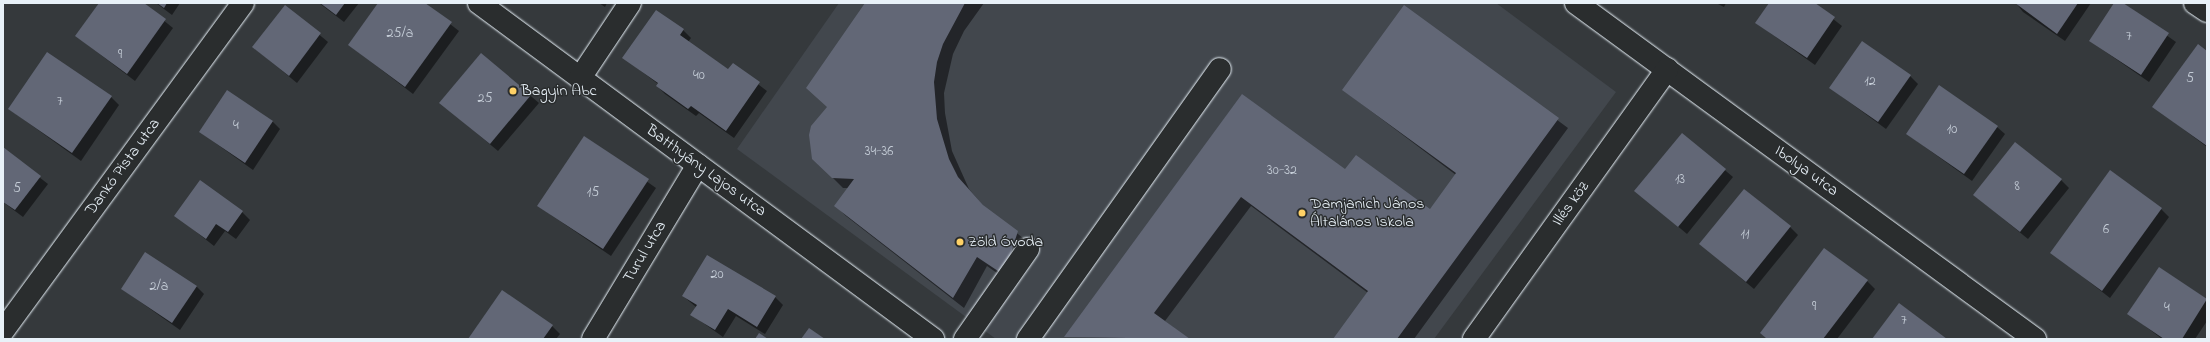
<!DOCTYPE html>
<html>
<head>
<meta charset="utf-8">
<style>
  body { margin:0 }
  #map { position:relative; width:2210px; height:342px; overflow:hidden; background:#35393c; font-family:"Indie Flower",sans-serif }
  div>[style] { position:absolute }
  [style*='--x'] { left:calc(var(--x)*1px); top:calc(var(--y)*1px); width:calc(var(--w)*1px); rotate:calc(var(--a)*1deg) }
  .built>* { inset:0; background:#42474d }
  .shadow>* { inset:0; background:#0007 }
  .building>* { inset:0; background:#626776 }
  .roads { filter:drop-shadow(0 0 1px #e8f1f8) drop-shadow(0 0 1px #e8f1f8) }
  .minor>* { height:22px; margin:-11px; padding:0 11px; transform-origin:11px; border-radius:11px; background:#2a2d2e }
  .dots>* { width:11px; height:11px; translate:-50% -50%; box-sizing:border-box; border:2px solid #2a2d2e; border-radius:50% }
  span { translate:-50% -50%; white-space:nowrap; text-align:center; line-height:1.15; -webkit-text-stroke:3px #2a2d2e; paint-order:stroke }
  .number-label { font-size:14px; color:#c6ced8 }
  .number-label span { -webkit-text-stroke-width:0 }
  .poi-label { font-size:16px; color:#e8f1f8 }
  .left { translate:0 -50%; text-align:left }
  .street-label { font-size:16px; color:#e8f1f8 }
  .frame { position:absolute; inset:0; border:4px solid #e8f1f8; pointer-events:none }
</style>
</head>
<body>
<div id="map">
  <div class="built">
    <i style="clip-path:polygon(839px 3px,1496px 3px,1616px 92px,1434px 339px,996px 339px,737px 149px)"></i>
  </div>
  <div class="shadow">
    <i style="clip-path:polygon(100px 3px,142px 3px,173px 28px,135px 81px,76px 36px)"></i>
    <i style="clip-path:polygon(156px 3px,180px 3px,172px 15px)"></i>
    <i style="clip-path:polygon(319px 3px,359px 3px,344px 22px)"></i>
    <i style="clip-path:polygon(379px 3px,423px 3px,459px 31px,413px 94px,349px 45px)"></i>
    <i style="clip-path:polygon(599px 3px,607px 3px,605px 7px)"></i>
    <i style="clip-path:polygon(867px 3px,984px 3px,964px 31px,953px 54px,944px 93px,945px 113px,952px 151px,969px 189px,986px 209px,1028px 242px,1014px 285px,987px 266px,964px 308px,846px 216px,836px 206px,848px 188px,843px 188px,813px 158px,828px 108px)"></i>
    <i style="clip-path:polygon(1716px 3px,1726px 3px,1724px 7px)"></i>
    <i style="clip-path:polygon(1770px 3px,1813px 3px,1842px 26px,1815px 65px,1756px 23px)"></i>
    <i style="clip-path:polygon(2016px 3px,2091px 3px,2065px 41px,2023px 12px)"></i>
    <i style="clip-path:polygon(2115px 3px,2121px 3px,2176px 42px,2149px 82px,2090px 41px)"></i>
    <i style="clip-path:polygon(285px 6px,328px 42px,297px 83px,253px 47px)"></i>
    <i style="clip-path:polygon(1404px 7px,1568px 128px,1414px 339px,1334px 339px,1368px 293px,1251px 206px,1165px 321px,1188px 339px,1065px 337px,1242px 95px,1345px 170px,1430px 210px,1456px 175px,1343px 90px)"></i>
    <i style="clip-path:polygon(683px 30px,691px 38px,688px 42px,729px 70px,733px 65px,767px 91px,734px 138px,699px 113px,696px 116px,665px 94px,657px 86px,658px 84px,624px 58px)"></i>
    <i style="clip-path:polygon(2207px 52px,2207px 147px,2154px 107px)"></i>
    <i style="clip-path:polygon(481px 54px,539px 103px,498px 151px,449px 110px)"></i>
    <i style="clip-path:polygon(1910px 76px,1918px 84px,1886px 129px,1830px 88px)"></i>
    <i style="clip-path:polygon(111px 97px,119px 105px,81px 161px,9px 109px)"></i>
    <i style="clip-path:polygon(272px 121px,280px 129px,253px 170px,200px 132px)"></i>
    <i style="clip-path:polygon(1997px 127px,2005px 134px,1972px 181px,1907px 134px)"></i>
    <i style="clip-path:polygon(1682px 134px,1733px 177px,1687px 234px,1644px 198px)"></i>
    <i style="clip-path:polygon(584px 137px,656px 188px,611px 256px,538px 206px)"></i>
    <i style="clip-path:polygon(3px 149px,48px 184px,23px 217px,3px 202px)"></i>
    <i style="clip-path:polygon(2061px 180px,2069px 188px,2028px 239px,1974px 195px)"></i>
    <i style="clip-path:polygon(2161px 209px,2169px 217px,2110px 298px,2051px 252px)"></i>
    <i style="clip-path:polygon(242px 212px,250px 220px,236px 239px,225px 231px,214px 246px,176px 216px)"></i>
    <i style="clip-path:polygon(1790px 227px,1798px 235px,1754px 289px,1700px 244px)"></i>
    <i style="clip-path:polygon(707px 256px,775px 297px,783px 305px,765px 334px,736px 316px,723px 337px,692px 315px,696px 307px,683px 296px)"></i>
    <i style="clip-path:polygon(2159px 268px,2207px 300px,2207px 321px,2195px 339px,2162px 339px,2128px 313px)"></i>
    <i style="clip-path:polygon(1867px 281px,1875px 289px,1837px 339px,1767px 339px,1761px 333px)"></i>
    <i style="clip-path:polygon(196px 286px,204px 294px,180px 330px,122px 289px)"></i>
    <i style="clip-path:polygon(552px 326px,560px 334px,556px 339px,469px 339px)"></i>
  </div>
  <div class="building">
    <i style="clip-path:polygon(99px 3px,144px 3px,166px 19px,127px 74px,75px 36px)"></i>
    <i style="clip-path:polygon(157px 3px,167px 3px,164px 8px)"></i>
    <i style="clip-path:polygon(320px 3px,345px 3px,336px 15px)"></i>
    <i style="clip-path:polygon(378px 3px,425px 3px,452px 22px,405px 87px,348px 45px)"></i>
    <i style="clip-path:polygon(865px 3px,965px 3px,943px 44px,937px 62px,934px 82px,937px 119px,949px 159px,958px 177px,983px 205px,1018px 231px,1004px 275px,977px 257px,953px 298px,834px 206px,854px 179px,832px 178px,812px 159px,809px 135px,811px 126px,827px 107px,806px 88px)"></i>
    <i style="clip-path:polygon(1769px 3px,1815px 3px,1835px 17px,1807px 58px,1755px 23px)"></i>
    <i style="clip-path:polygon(2015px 3px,2078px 3px,2057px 34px)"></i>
    <i style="clip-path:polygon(2114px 3px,2123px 3px,2169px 33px,2141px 75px,2089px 41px)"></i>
    <i style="clip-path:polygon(285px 5px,321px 33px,289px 76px,252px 47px)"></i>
    <i style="clip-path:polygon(1404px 5px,1559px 118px,1397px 339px,1333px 339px,1368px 291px,1241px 197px,1154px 313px,1190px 339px,1064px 337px,1242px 94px,1345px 169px,1356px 155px,1430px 209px,1456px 173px,1342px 90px)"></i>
    <i style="clip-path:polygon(656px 10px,684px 29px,680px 35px,728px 69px,733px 63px,760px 82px,726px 131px,691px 106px,688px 109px,656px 86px,658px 83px,622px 58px)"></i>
    <i style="clip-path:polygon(1862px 41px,1911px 75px,1878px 122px,1829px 88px)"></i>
    <i style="clip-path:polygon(2198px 44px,2207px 51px,2207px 146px,2152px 107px)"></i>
    <i style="clip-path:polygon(47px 52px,112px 96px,72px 153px,8px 109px)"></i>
    <i style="clip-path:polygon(481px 53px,531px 95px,490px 144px,439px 103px)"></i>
    <i style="clip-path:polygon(1939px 85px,1998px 126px,1964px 174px,1906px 134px)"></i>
    <i style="clip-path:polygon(227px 90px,273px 121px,245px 163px,199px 132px)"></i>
    <i style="clip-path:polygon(1682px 133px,1726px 169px,1678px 227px,1634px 191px)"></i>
    <i style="clip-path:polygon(584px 136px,649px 179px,603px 249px,537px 206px)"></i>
    <i style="clip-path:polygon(2015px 142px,2062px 179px,2020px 232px,1973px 195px)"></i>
    <i style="clip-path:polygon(3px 147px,41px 176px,15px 210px,3px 202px)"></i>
    <i style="clip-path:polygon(2110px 170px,2162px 208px,2102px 291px,2050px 253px)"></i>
    <i style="clip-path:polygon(200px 180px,243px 211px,228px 232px,216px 224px,206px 239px,174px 216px)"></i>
    <i style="clip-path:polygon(1744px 189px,1791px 226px,1746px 282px,1699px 244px)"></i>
    <i style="clip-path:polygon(1824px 248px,1868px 280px,1823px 339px,1767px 339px,1760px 333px)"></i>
    <i style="clip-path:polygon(145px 252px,197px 286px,172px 323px,121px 289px)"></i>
    <i style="clip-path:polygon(707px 255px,776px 296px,757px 327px,728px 309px,715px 330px,690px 315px,697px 305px,682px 296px)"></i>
    <i style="clip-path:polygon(2159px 267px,2207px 299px,2182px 339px,2164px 339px,2127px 314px)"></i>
    <i style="clip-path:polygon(502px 290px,553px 325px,543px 339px,468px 339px)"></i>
    <i style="clip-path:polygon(1899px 303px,1947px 339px,1872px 339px)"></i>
    <i style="clip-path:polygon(809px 328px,825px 339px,801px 339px)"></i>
    <i style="clip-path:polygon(759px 333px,768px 339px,755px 339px)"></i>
  </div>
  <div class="roads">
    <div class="minor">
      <i style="--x:479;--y:3;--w:565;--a:36.5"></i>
      <i style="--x:1576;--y:3;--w:569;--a:36.21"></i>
      <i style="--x:2195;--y:3;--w:14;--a:34"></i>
      <i style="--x:580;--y:78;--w:90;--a:-56.3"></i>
      <i style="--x:3;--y:331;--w:406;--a:-53.8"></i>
      <i style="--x:593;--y:339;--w:203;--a:-58.9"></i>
      <i style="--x:965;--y:339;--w:110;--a:-55"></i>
      <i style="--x:1028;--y:339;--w:331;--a:-54.6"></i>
      <i style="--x:1474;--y:339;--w:332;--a:-54.4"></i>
    </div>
  </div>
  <div class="dots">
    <i style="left:513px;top:91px;background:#ffd166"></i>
    <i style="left:1302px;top:213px;background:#ffd166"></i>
    <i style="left:960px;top:242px;background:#ffd166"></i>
  </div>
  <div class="number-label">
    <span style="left:400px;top:34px">25/a</span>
    <span style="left:2129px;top:37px">7</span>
    <span style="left:120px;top:55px">9</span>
    <span style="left:699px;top:76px">40</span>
    <span style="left:2190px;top:79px">5</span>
    <span style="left:1870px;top:82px">12</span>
    <span style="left:485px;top:99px">25</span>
    <span style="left:60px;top:102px">7</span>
    <span style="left:236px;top:126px">4</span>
    <span style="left:1952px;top:130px">10</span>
    <span style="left:879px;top:152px">34-36</span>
    <span style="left:1282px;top:171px">30-32</span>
    <span style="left:1680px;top:180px">13</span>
    <span style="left:2017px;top:187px">8</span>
    <span style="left:17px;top:189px">5</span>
    <span style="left:593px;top:193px">15</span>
    <span style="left:2106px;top:230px">6</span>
    <span style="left:1745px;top:235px">11</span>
    <span style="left:717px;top:275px">20</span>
    <span style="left:159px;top:287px">2/a</span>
    <span style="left:1814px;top:307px">9</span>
    <span style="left:2167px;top:308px">4</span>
    <span style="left:1904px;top:321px">7</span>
  </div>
  <div class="poi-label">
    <span class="left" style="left:521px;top:91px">Bagyin Abc</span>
    <span class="left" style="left:1310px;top:213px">Damjanich János<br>Általános Iskola</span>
    <span class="left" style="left:968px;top:242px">Zöld Óvoda</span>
  </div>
  <div class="street-label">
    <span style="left:123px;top:167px;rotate:-54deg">Dankó Pista utca</span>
    <span style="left:706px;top:171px;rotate:36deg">Batthyány Lajos utca</span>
    <span style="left:1806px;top:171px;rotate:36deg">Ibolya utca</span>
    <span style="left:1571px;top:204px;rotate:-54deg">Illés köz</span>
    <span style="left:645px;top:252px;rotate:-59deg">Turul utca</span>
  </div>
  <div class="frame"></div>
</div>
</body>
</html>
